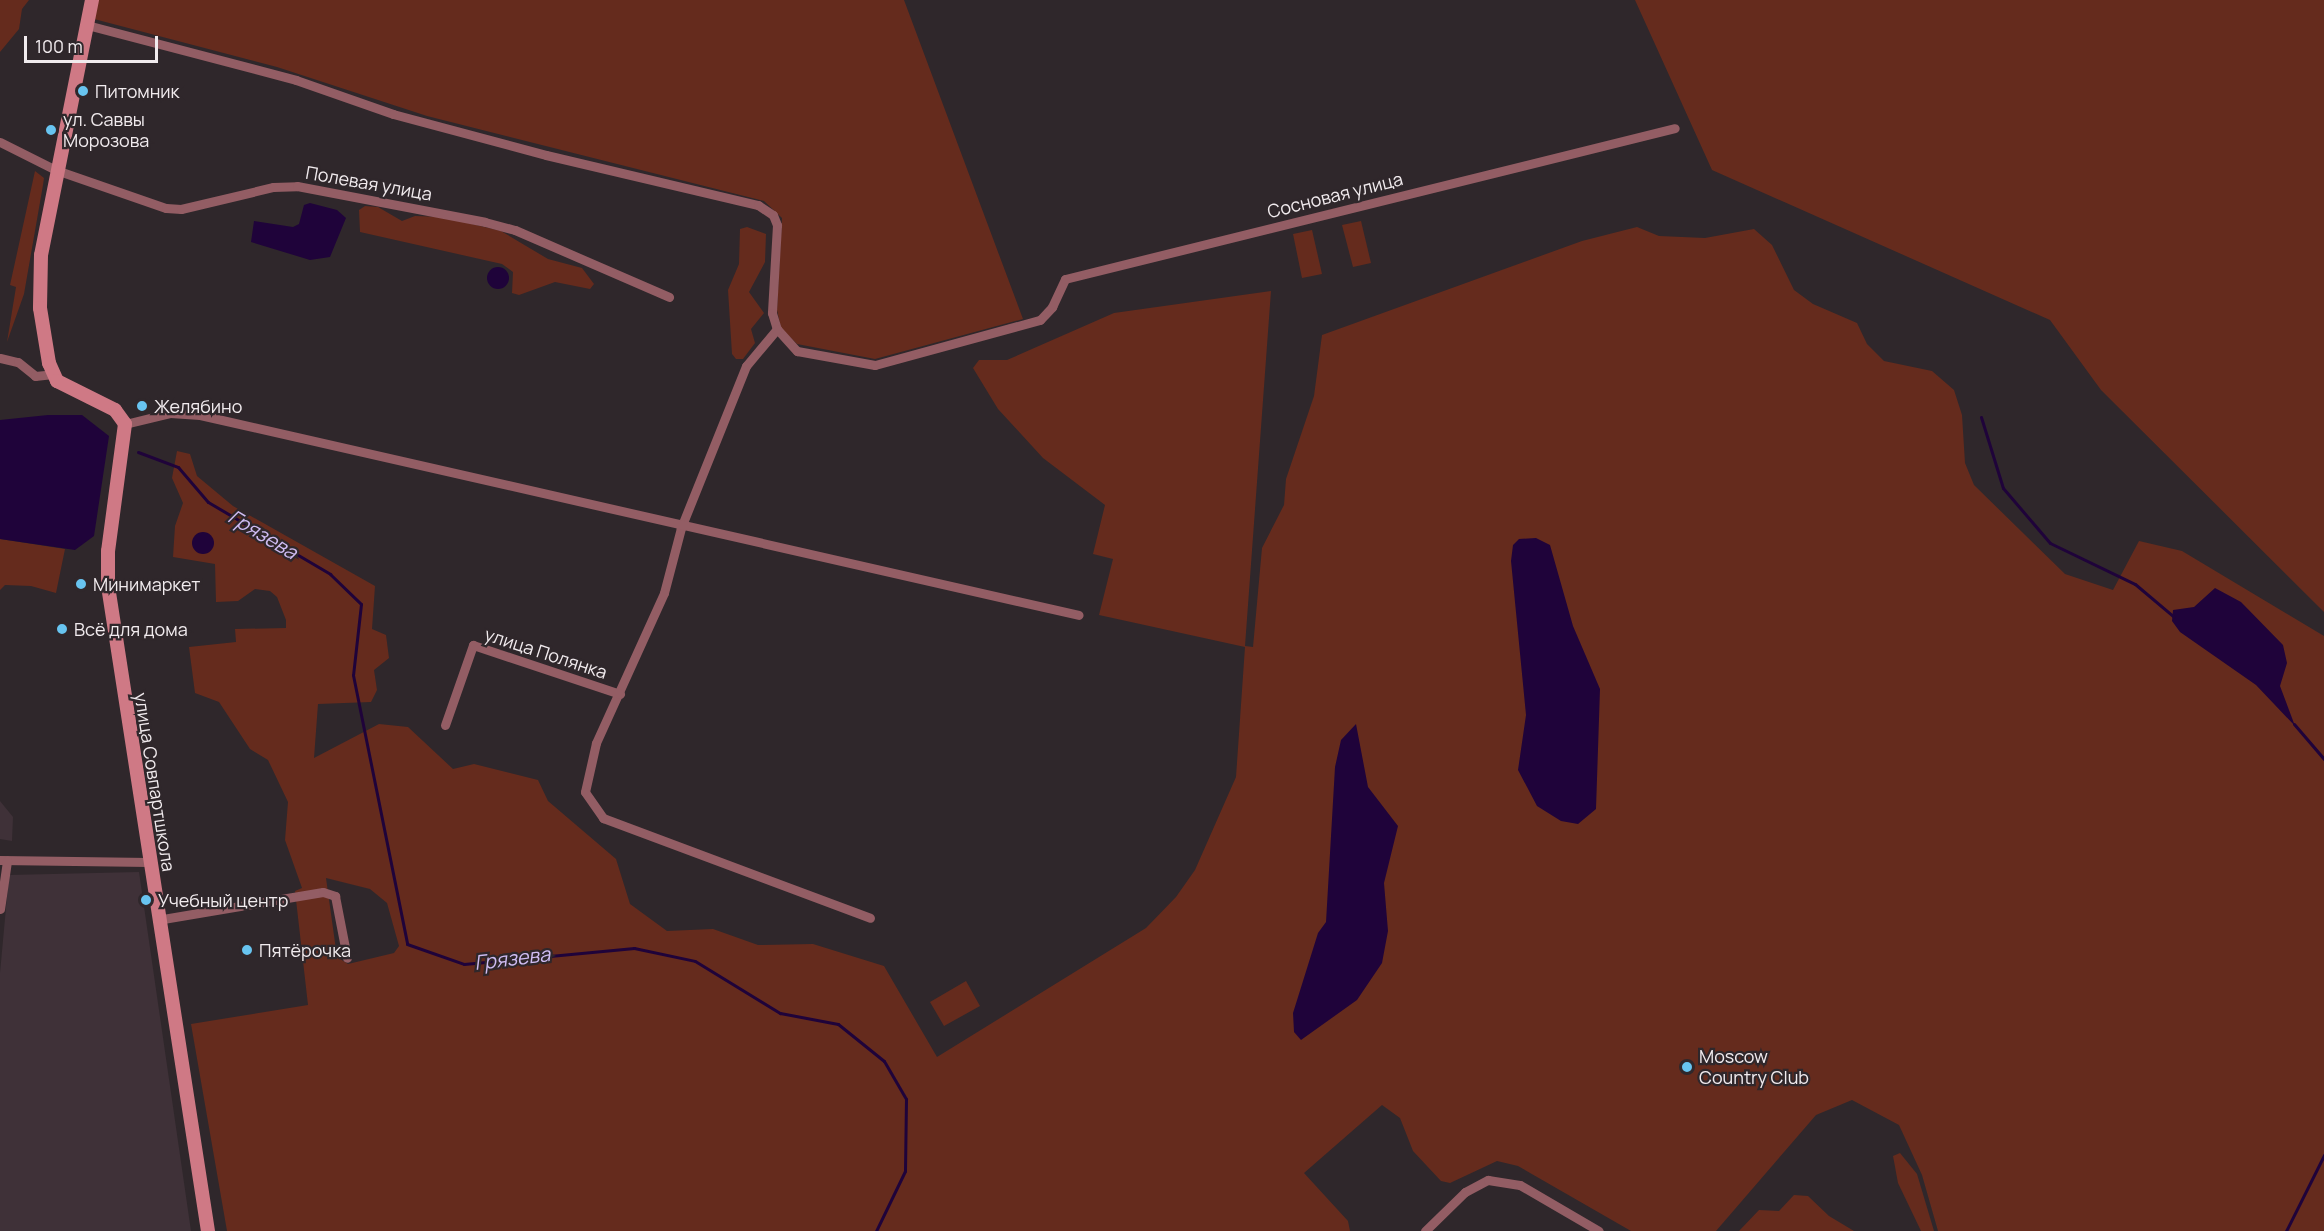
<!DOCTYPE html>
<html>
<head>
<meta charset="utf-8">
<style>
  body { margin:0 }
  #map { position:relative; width:2324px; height:1231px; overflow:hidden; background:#2f272b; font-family:Manrope,sans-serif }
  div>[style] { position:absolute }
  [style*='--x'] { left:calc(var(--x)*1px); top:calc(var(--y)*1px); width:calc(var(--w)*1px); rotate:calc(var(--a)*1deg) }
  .built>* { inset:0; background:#3f3138 }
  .green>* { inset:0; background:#652b1d }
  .water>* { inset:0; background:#1f033a }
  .round { border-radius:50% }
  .stream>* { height:3px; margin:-1.5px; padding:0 1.5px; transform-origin:1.5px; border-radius:1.5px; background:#1f033a }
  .street>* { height:9px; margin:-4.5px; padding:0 4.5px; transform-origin:4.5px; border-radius:4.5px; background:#935d64 }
  .secondary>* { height:14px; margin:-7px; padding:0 7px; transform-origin:7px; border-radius:7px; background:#cf7985 }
  .dots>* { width:16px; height:16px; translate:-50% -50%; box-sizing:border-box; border:3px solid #2f272b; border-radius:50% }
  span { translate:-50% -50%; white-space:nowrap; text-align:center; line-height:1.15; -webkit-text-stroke:4.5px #2f272b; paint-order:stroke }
  .poi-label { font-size:18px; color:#f1ebee }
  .left { translate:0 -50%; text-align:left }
  .street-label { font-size:18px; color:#f1ebee }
  .water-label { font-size:20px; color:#cfbcf2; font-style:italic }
  .scale { position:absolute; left:24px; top:36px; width:134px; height:27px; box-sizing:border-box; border:3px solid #f1ebee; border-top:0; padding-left:8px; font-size:18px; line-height:21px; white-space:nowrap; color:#f1ebee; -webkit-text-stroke:4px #2f272b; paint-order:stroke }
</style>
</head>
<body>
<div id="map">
  <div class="built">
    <i style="clip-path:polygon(0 801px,13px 817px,12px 841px,0 839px)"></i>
    <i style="clip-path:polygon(139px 872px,191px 1231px,0 1231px,0 973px,9px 875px)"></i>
  </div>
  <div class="green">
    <i style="clip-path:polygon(0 0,29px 0,22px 9px,19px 29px,0 52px)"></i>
    <i style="clip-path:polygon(98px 0,904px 0,1023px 319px,875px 359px,797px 344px,781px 328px,777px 310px,782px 218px,764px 201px,427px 116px,277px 67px,94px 19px)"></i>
    <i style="clip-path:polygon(1635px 0,2324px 0,2324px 612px,2101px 390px,2050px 320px,1712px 170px)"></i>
    <i style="clip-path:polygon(35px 171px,44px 178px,43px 185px,24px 294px,7px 342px,16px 287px,10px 285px)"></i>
    <i style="clip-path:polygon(365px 206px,378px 207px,402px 221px,415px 216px,443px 217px,501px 231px,548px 259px,582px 268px,594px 284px,590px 289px,555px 282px,519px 295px,512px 293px,513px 272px,502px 264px,360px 232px,359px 210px)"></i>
    <i style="clip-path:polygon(1361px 221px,1371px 263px,1353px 267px,1342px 225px)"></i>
    <i style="clip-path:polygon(747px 227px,766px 234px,765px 262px,749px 292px,764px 313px,751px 329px,755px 343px,743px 359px,736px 359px,732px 354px,728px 290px,739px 264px,740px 229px)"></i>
    <i style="clip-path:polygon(evenodd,1637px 227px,1659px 236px,1705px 238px,1754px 229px,1772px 245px,1794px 290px,1813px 304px,1857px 323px,1867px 344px,1884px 361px,1932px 371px,1954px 390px,1962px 415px,1965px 463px,1974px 485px,2065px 574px,2113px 590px,2139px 541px,2182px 551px,2324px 636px,2324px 1231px,1938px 1231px,1922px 1175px,1899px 1125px,1852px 1100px,1816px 1115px,1716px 1231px,1631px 1231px,1518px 1166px,1497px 1161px,1450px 1183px,1441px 1181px,1413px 1151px,1400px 1118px,1382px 1105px,1304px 1173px,1348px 1221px,1350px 1231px,227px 1231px,191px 1024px,308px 1005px,295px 891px,302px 888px,285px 840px,288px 802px,268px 760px,250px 749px,219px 702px,195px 693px,189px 647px,236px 642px,235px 629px,286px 628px,286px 620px,277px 597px,270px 591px,255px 589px,238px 601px,216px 602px,215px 564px,173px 557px,175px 526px,183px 503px,172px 478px,177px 451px,190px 454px,197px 476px,233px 506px,375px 586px,372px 629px,386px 635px,389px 658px,374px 670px,377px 690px,371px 702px,318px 704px,314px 758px,379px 724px,408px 727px,453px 769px,474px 764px,538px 780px,548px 801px,616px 859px,630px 904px,667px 931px,713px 929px,758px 945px,813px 944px,884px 966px,937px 1057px,1146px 928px,1176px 897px,1195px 870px,1236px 777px,1245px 647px,1099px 615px,1113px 559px,1093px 554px,1105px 505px,1043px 458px,998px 409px,973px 368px,979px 360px,1007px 360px,1114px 313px,1271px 291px,1245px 646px,1253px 647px,1262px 548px,1284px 505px,1286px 479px,1314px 396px,1322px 335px,1582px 241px,1637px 227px,326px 878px,370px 889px,387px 903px,399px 946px,394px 953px,348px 964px,337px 957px,326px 878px)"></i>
    <i style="clip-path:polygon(1312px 230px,1322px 274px,1302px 278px,1293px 234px)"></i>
    <i style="clip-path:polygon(0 539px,65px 549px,56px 593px,31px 586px,5px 585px,0 590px)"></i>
    <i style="clip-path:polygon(966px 981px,980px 1006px,944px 1026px,930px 1002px)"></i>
    <i style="clip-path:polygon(1900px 1153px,1917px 1174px,1934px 1231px,1921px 1231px,1898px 1183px,1893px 1156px)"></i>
    <i style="clip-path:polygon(1794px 1195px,1808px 1196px,1829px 1216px,1854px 1231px,1739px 1231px,1759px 1210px,1779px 1211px)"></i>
  </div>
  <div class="water">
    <i style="clip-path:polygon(310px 203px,337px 210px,346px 218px,330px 257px,310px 260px,251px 242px,254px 221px,293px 227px,299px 224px,304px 205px)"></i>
    <i class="round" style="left:487px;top:267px;width:22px;height:22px"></i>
    <i style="clip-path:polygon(48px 415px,82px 415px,109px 436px,94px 536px,75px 550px,0 539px,0 420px)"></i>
    <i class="round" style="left:192px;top:532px;width:22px;height:22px"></i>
    <i style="clip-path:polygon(1536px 538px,1550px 545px,1573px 626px,1600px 689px,1596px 809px,1578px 824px,1561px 821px,1537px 806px,1518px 770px,1526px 715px,1511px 561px,1513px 545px,1519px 539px)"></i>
    <i style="clip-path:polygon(2215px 588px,2241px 602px,2283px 645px,2287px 663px,2280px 686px,2295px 726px,2256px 685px,2180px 632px,2172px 621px,2173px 610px,2194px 607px)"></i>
    <i style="clip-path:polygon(1356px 724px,1368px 787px,1398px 826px,1384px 883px,1388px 931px,1382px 963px,1357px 1000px,1301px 1040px,1294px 1032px,1293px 1013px,1318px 933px,1326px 922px,1335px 767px,1341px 740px)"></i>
  </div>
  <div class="stream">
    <i style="--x:1981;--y:417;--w:74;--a:72.8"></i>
    <i style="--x:2003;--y:488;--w:72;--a:49.5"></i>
    <i style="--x:2050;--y:543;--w:94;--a:25.8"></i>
    <i style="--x:2135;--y:584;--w:51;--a:40.2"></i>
    <i style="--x:138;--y:452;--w:43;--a:20.6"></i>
    <i style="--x:178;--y:467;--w:46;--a:49.4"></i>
    <i style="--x:208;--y:502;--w:142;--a:30.5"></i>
    <i style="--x:330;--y:574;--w:43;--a:44.1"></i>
    <i style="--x:361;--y:604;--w:71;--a:96.4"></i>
    <i style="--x:353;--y:675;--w:274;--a:78.6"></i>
    <i style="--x:407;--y:944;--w:60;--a:19.3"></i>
    <i style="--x:464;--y:964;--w:171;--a:-5.4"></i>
    <i style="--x:634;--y:948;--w:62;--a:12"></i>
    <i style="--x:695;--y:961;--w:100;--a:31.5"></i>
    <i style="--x:780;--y:1013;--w:59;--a:10.7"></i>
    <i style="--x:838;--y:1024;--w:59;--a:38.8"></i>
    <i style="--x:884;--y:1061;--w:44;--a:59.9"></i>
    <i style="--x:906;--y:1099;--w:72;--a:90.8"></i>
    <i style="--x:905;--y:1171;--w:67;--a:115.8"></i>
    <i style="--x:2294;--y:724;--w:46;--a:49.4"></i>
    <i style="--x:2286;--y:1231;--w:85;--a:-63.4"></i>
  </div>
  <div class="street">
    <i style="--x:87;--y:25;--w:216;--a:14.7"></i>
    <i style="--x:296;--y:80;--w:103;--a:19.3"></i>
    <i style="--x:393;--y:114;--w:158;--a:15"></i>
    <i style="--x:546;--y:155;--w:218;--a:13.3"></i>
    <i style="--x:758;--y:205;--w:18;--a:34"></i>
    <i style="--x:773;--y:215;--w:11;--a:68"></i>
    <i style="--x:777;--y:225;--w:88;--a:93.3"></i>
    <i style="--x:772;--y:313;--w:17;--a:73"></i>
    <i style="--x:777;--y:329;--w:30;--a:48"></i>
    <i style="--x:797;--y:351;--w:79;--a:10.2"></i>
    <i style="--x:875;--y:365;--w:171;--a:-15.3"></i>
    <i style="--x:1040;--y:320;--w:18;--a:-47"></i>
    <i style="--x:1052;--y:307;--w:31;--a:-65"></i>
    <i style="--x:1065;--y:279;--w:628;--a:-13.9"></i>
    <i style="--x:0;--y:142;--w:63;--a:26.6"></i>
    <i style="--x:56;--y:170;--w:116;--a:19.1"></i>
    <i style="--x:166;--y:208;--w:15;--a:4"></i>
    <i style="--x:181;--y:209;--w:95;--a:-13.4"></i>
    <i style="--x:273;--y:187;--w:24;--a:-2"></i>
    <i style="--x:297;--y:186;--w:191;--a:10.8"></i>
    <i style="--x:485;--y:222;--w:31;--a:15"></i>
    <i style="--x:515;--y:230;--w:168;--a:23.5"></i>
    <i style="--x:777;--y:329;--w:48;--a:130"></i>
    <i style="--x:746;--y:366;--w:175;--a:111.9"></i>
    <i style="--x:681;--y:528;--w:67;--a:104.7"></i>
    <i style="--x:664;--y:593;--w:165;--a:114.4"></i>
    <i style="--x:596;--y:743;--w:50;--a:102.7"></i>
    <i style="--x:585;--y:792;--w:32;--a:55"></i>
    <i style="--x:603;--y:818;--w:285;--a:20.5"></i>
    <i style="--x:0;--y:358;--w:18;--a:13"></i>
    <i style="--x:18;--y:362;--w:22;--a:39"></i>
    <i style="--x:35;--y:376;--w:18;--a:-6"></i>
    <i style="--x:125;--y:424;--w:46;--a:-13.7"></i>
    <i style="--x:170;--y:413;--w:30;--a:4"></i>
    <i style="--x:200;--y:415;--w:901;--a:12.82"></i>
    <i style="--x:445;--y:725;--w:85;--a:-70.7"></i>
    <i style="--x:473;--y:645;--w:155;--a:18.4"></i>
    <i style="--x:0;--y:860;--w:149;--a:0.8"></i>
    <i style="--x:0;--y:909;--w:49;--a:-81.7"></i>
    <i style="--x:157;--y:920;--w:168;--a:-9.6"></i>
    <i style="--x:323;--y:892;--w:13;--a:18"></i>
    <i style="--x:335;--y:896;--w:63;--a:79"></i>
    <i style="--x:1425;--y:1231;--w:56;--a:-44.3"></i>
    <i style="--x:1465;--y:1192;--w:26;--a:-28"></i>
    <i style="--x:1488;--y:1180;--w:32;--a:9"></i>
    <i style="--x:1520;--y:1185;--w:91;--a:30.2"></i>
  </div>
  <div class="secondary">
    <i style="--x:92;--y:0;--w:260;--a:101.3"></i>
    <i style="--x:41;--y:255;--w:53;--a:91.1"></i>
    <i style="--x:40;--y:308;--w:56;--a:80.7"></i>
    <i style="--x:49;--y:363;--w:20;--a:66"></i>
    <i style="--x:57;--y:381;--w:65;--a:26.6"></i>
    <i style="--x:115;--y:410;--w:17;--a:54"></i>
    <i style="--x:125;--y:424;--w:128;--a:97.6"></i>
    <i style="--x:108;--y:551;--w:35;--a:90"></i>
    <i style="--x:108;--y:586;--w:653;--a:81.19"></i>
  </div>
  <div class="dots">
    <i style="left:83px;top:91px;background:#68c4f0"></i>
    <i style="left:51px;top:130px;background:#68c4f0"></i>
    <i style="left:142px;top:406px;background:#68c4f0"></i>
    <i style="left:81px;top:584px;background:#68c4f0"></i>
    <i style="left:62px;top:629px;background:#68c4f0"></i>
    <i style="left:146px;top:900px;background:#68c4f0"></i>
    <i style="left:247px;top:950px;background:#68c4f0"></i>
    <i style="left:1687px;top:1067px;background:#68c4f0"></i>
  </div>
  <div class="poi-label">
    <span class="left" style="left:95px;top:91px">Питомник</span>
    <span class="left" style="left:63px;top:130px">ул. Саввы<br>Морозова</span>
    <span class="left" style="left:154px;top:406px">Желябино</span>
    <span class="left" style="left:93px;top:584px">Минимаркет</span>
    <span class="left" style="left:74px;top:629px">Всё для дома</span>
    <span class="left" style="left:158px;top:900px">Учебный центр</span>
    <span class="left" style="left:259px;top:950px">Пятёрочка</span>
    <span class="left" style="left:1699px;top:1067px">Moscow<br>Country Club</span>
  </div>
  <div class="street-label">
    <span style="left:369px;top:183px;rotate:10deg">Полевая улица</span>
    <span style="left:1335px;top:195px;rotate:-14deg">Сосновая улица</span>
    <span style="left:546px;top:653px;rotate:18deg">улица Полянка</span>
    <span style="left:155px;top:782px;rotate:81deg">улица Совпартшкола</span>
  </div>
  <div class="water-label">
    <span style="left:263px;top:534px;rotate:31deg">Грязева</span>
    <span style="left:512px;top:958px;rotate:-7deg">Грязева</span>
  </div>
  <div class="scale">100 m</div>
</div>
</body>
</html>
